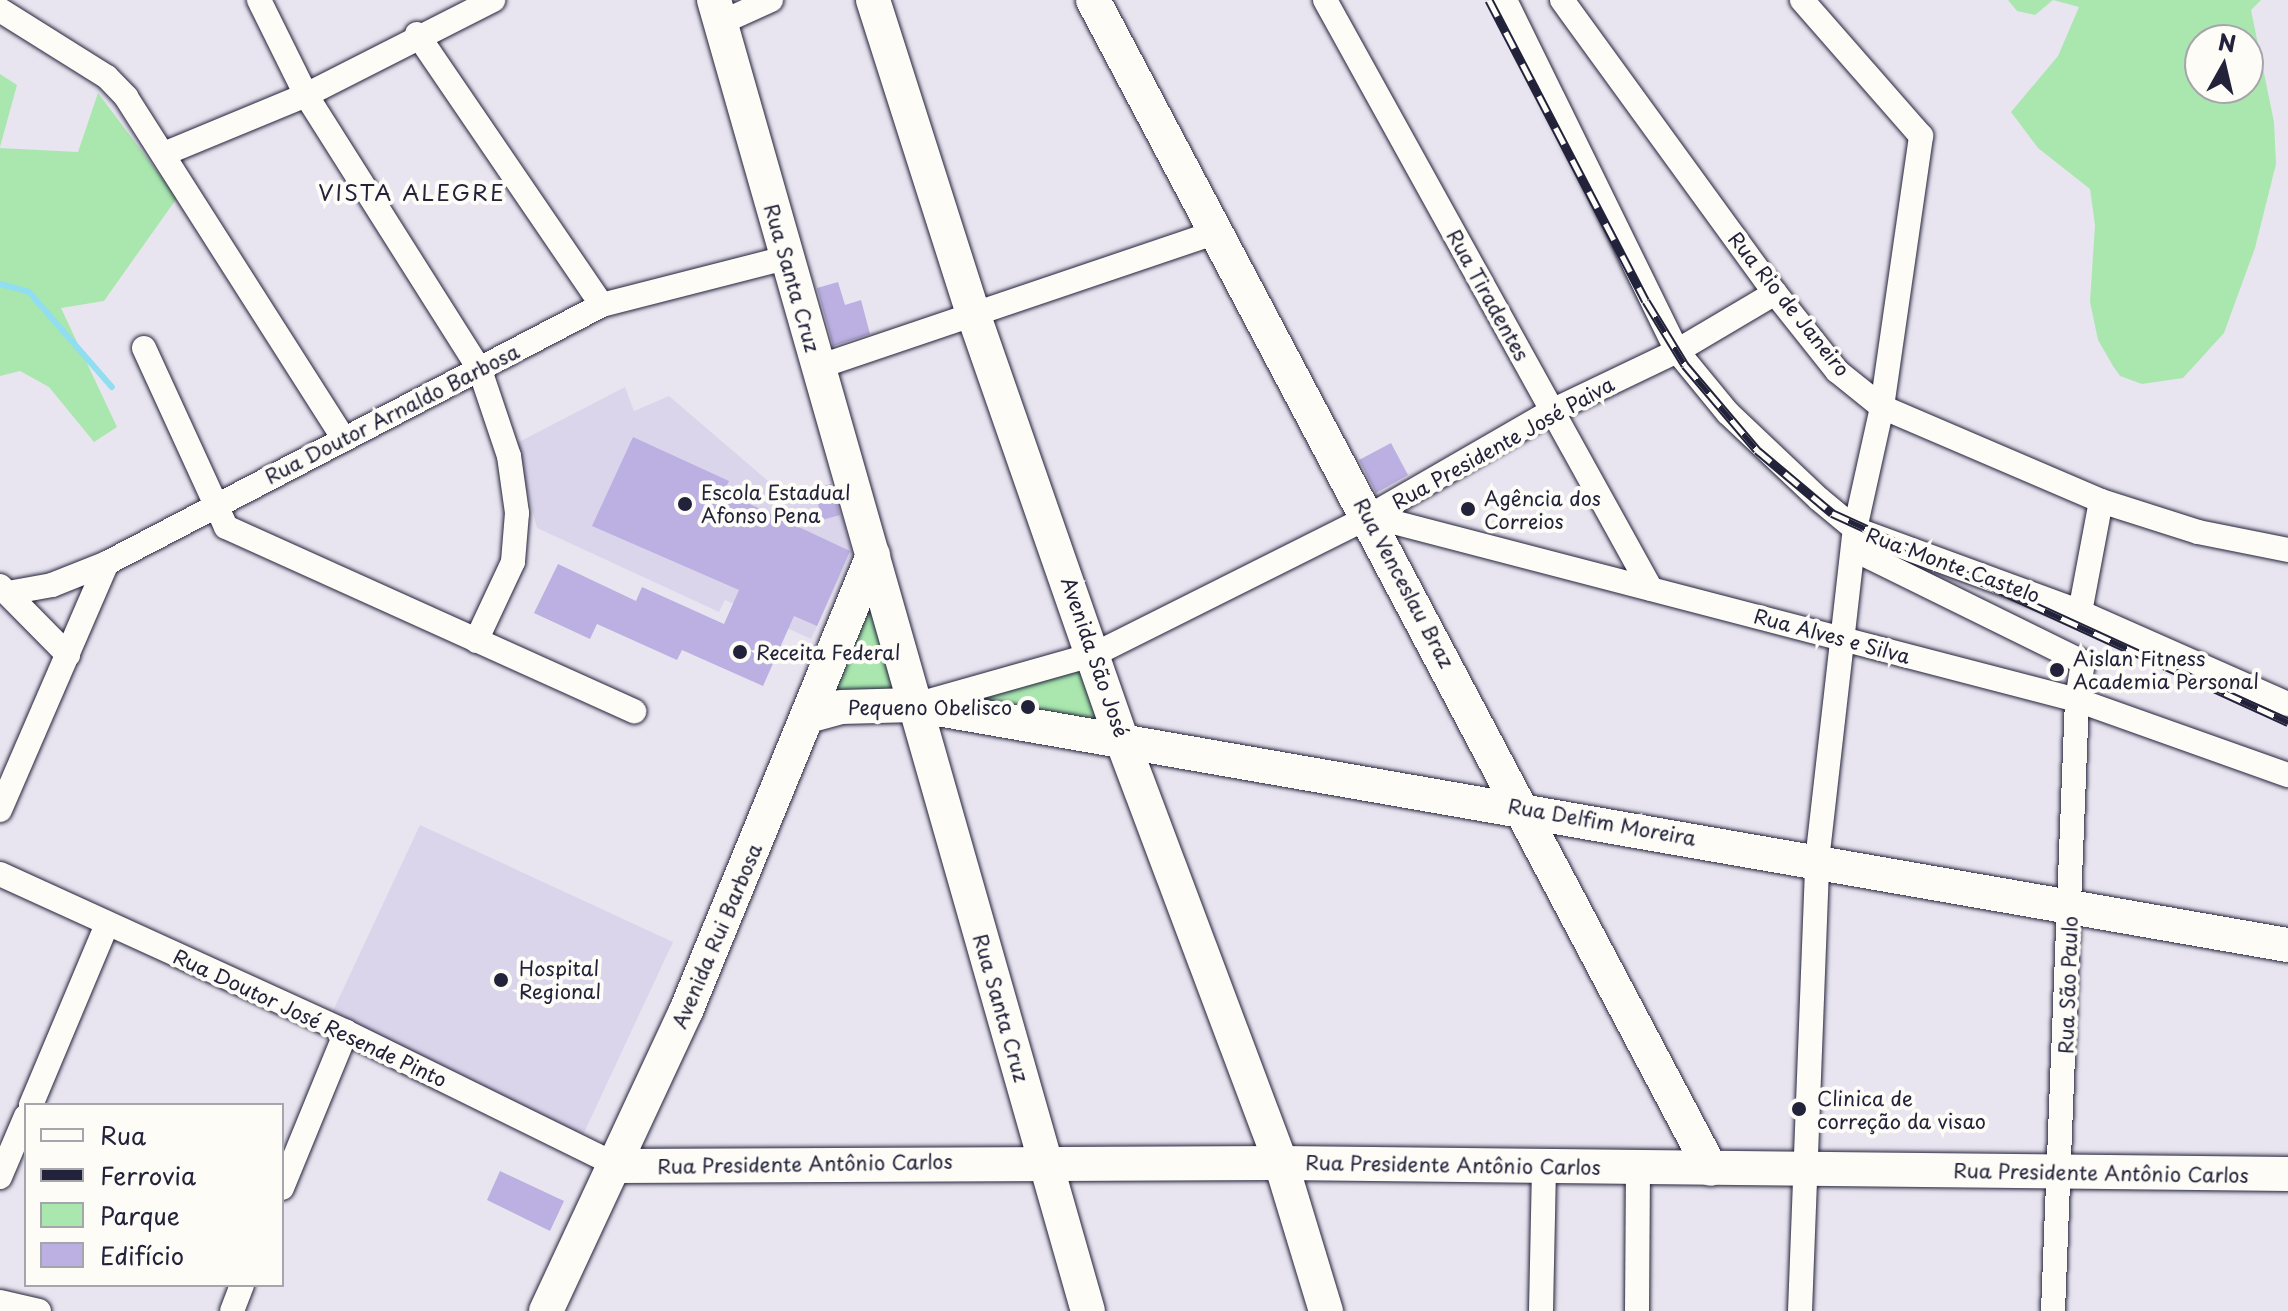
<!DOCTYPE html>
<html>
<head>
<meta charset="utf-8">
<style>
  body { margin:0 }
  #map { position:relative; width:2288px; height:1311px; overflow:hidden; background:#e9e5f0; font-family:"Playpen Sans",sans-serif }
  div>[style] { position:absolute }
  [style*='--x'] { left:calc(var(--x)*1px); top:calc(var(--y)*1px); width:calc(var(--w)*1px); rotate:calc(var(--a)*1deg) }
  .built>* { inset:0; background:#dbd5ec }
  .green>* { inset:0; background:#a9e7af }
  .stream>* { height:6px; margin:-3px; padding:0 3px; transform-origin:3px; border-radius:3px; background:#91def1 }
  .building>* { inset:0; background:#bbb0e1 }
  .roads { filter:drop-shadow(0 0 2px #22223b) drop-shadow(0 0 2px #22223b) }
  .street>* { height:24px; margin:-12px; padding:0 12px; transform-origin:12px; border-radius:12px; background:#fdfcf7 }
  .secondary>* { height:34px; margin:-17px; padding:0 17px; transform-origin:17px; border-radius:17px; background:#fdfcf7 }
  .rail>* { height:9px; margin-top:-4.5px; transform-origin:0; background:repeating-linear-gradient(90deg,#fdfcf7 0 18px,#22223b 0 36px); box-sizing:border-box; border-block:2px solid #22223b }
  .dots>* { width:22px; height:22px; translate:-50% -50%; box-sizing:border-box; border:4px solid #fdfcf7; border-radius:50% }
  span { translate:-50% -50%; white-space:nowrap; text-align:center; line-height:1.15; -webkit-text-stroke:8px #fdfcf7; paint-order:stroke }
  .street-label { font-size:20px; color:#22223b }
  .poi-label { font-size:20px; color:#22223b }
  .left { translate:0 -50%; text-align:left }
  .right { translate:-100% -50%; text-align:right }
  .neighbourhood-label { font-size:22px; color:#22223b; letter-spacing:2px }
  .legend { position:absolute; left:24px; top:1103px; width:260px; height:184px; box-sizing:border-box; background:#fdfcf7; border:2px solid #a5a5ac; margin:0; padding:10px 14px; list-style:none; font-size:24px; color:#22223b }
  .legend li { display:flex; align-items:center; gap:16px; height:40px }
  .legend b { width:40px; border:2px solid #a5a5ac }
  .north { position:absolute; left:2184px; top:24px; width:80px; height:80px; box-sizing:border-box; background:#fdfcf7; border:2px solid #a5a5ac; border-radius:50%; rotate:8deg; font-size:22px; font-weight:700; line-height:32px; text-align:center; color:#22223b }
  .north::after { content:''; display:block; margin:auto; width:28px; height:36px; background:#22223b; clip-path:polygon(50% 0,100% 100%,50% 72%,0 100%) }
</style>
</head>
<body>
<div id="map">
  <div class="built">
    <i style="clip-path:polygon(625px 387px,634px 411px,669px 396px,782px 493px,834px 484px,852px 552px,811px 639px,725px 600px,719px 612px,537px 528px,515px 444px)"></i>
    <i style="clip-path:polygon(420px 825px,673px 942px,583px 1135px,330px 1017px)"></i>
  </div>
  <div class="green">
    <i style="clip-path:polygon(evenodd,2008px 0,2261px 0,2251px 10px,2274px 122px,2276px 164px,2255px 248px,2224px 333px,2183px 378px,2142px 384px,2120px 376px,2113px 366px,2098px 340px,2090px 302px,2095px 225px,2090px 189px,2038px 148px,2011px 112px,2058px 56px,2079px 7px,2053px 0,2035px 15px,2017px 11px,2008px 0,2248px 40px,2248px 88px,2200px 88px,2200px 40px,2248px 40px)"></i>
    <i style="clip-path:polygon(0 74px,17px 85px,0 147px)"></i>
    <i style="clip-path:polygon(98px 93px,177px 198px,104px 301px,61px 308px,117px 427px,94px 442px,49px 387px,20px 371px,0 376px,0 148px,78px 152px)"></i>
    <i style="clip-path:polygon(872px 580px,898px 690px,822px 702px)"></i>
    <i style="clip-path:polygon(1082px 663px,1113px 738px,928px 704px)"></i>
  </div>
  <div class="stream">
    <i style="--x:0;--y:284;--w:30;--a:15"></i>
    <i style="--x:29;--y:292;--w:126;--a:48.9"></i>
  </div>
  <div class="building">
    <i style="clip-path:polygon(838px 282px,845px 305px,861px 300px,870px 334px,833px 346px,817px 288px)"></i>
    <i style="clip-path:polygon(633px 437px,729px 481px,724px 492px,850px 551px,817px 626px,794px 616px,763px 686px,682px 650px,677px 660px,597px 624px,590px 639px,534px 613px,558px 564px,636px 601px,642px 587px,724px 624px,739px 590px,592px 526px)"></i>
    <i style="clip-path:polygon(1391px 443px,1408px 475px,1376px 493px,1359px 460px)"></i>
    <i style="clip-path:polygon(831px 484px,840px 515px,822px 520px,814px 488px)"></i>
    <i style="clip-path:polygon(500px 1171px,564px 1201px,550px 1231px,487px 1200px)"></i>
  </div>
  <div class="roads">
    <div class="street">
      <i style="--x:259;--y:0;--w:106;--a:63.7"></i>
      <i style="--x:306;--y:95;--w:325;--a:57.7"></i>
      <i style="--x:480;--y:370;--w:91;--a:71.4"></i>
      <i style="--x:509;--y:456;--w:58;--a:82"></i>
      <i style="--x:517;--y:513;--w:49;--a:94.7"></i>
      <i style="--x:513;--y:562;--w:87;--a:115.1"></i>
      <i style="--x:1325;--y:0;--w:673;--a:61.04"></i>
      <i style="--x:1505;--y:0;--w:391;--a:63.9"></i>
      <i style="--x:1677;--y:351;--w:80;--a:50.6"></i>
      <i style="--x:1728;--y:413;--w:125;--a:43.4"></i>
      <i style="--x:1819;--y:499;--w:47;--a:39.8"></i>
      <i style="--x:1855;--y:529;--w:240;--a:20.2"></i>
      <i style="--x:2080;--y:612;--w:227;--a:23.9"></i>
      <i style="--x:1562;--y:0;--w:362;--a:54"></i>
      <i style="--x:1775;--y:293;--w:100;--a:51.5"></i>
      <i style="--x:1837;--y:371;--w:58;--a:38.7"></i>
      <i style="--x:1882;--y:407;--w:238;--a:23.2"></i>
      <i style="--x:2101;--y:501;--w:102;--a:17.7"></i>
      <i style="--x:2198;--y:532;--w:92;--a:11.3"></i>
      <i style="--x:0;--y:10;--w:126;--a:32.1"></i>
      <i style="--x:107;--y:77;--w:28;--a:46"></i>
      <i style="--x:126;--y:97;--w:406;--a:57.5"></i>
      <i style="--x:720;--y:23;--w:56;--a:-24.3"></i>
      <i style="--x:417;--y:34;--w:328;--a:55.7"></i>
      <i style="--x:166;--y:153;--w:152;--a:-22.5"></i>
      <i style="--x:306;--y:95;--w:210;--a:-26.9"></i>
      <i style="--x:144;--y:348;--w:197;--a:65.4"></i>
      <i style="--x:226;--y:527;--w:448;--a:24.3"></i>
      <i style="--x:818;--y:367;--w:418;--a:-18.7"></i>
      <i style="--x:1370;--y:516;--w:731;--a:14.59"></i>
      <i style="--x:2077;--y:700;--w:224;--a:19.6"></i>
      <i style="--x:1853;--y:549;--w:256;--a:26.2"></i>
      <i style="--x:2083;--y:662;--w:38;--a:99"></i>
      <i style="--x:2077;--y:700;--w:611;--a:92.25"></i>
      <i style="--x:0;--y:586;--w:97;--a:45.4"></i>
      <i style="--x:8;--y:593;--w:45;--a:-10.3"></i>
      <i style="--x:52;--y:585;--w:59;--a:-21.8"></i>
      <i style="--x:107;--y:563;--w:558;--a:-27.53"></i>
      <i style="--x:602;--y:305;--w:189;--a:-14.4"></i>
      <i style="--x:2080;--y:612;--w:113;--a:-79.3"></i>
      <i style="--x:922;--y:703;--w:180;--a:-15.8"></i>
      <i style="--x:1095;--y:654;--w:308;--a:-26.6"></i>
      <i style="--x:1370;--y:516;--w:210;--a:-30"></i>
      <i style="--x:1552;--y:411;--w:139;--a:-25.6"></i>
      <i style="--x:1677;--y:351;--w:114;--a:-30.6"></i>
      <i style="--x:0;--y:810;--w:269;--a:-66.6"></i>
      <i style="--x:0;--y:874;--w:380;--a:24.5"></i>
      <i style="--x:346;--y:1032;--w:303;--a:26.2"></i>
      <i style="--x:31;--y:1105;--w:196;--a:-67.2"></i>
      <i style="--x:0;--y:1177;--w:66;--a:-66.9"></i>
      <i style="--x:282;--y:1188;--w:169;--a:-67.7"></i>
      <i style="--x:0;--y:1302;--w:40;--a:13"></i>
      <i style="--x:232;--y:1311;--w:28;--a:-69"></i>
      <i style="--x:1541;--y:1311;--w:144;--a:-88.8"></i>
      <i style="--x:1637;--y:1311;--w:143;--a:-89.6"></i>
      <i style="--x:1800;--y:1311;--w:450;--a:-87.8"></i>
      <i style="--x:1817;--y:861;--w:334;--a:-83.5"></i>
      <i style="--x:1855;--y:529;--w:125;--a:-77.5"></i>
      <i style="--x:1882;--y:407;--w:274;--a:-81.8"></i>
      <i style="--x:1921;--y:136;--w:181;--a:-131.2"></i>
    </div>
    <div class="secondary">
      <i style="--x:714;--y:0;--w:1363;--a:74.08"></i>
      <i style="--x:873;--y:0;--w:332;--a:72.3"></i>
      <i style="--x:974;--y:316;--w:452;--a:70.8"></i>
      <i style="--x:1123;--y:743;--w:449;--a:69.4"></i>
      <i style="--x:1281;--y:1163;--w:155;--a:73.1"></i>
      <i style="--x:1093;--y:0;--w:1322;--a:62.14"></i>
      <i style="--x:808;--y:716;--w:34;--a:-15"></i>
      <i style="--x:841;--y:707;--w:74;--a:-1.5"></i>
      <i style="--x:915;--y:705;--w:1394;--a:9.92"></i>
      <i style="--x:618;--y:1166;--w:663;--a:-0.26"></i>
      <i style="--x:1281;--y:1163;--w:1007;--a:0.63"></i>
      <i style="--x:546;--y:1311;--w:331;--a:-65"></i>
      <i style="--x:686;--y:1011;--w:493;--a:-67.7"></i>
    </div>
  </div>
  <div class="rail">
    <i style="--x:1489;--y:0;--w:339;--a:62.5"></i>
    <i style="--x:1646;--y:301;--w:75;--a:58.6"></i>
    <i style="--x:1685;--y:365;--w:111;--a:49.7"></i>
    <i style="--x:1757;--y:450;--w:98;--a:40"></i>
    <i style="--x:1832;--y:513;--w:502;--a:24.62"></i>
  </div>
  <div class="dots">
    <i style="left:685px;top:504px;background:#22223b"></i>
    <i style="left:1468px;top:509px;background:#22223b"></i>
    <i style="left:740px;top:652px;background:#22223b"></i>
    <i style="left:2057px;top:670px;background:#22223b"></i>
    <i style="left:1028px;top:707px;background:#22223b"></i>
    <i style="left:501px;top:980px;background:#22223b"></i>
    <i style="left:1799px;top:1109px;background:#22223b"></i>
  </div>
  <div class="street-label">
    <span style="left:792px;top:278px;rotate:74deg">Rua Santa Cruz</span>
    <span style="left:1488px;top:295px;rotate:61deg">Rua Tiradentes</span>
    <span style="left:1789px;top:304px;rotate:51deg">Rua Rio de Janeiro</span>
    <span style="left:392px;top:414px;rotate:-27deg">Rua Doutor Arnaldo Barbosa</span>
    <span style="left:1503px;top:443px;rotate:-29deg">Rua Presidente José Paiva</span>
    <span style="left:1953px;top:565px;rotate:20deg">Rua Monte Castelo</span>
    <span style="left:1404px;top:583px;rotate:62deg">Rua Venceslau Braz</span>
    <span style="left:1832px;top:636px;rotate:15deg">Rua Alves e Silva</span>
    <span style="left:1095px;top:657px;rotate:71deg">Avenida São José</span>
    <span style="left:1602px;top:822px;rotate:10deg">Rua Delfim Moreira</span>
    <span style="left:717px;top:936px;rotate:-67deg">Avenida Rui Barbosa</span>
    <span style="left:2068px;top:985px;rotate:-88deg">Rua São Paulo</span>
    <span style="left:1001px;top:1008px;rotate:74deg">Rua Santa Cruz</span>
    <span style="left:310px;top:1018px;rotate:25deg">Rua Doutor José Resende Pinto</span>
    <span style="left:805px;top:1164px;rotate:-1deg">Rua Presidente Antônio Carlos</span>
    <span style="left:1453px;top:1165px;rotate:1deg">Rua Presidente Antônio Carlos</span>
    <span style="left:2101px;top:1173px;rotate:1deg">Rua Presidente Antônio Carlos</span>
  </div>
  <div class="poi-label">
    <span class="left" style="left:701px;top:504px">Escola Estadual<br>Afonso Pena</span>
    <span class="left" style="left:1484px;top:510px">Agência dos<br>Correios</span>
    <span class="left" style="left:756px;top:652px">Receita Federal</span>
    <span class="left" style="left:2073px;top:670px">Aislan Fitness<br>Academia Personal</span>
    <span class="right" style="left:1012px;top:707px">Pequeno Obelisco</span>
    <span class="left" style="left:519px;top:980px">Hospital<br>Regional</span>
    <span class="left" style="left:1817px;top:1110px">Clinica de<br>correção da visao</span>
  </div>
  <div class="neighbourhood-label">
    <span style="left:412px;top:192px">VISTA ALEGRE</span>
  </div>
  <ul class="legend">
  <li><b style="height:10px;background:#fdfcf7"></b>Rua</li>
  <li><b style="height:10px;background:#22223b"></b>Ferrovia</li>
  <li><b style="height:22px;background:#a9e7af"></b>Parque</li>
  <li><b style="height:22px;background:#bbb0e1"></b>Edifício</li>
  </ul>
  <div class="north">N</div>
</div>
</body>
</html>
